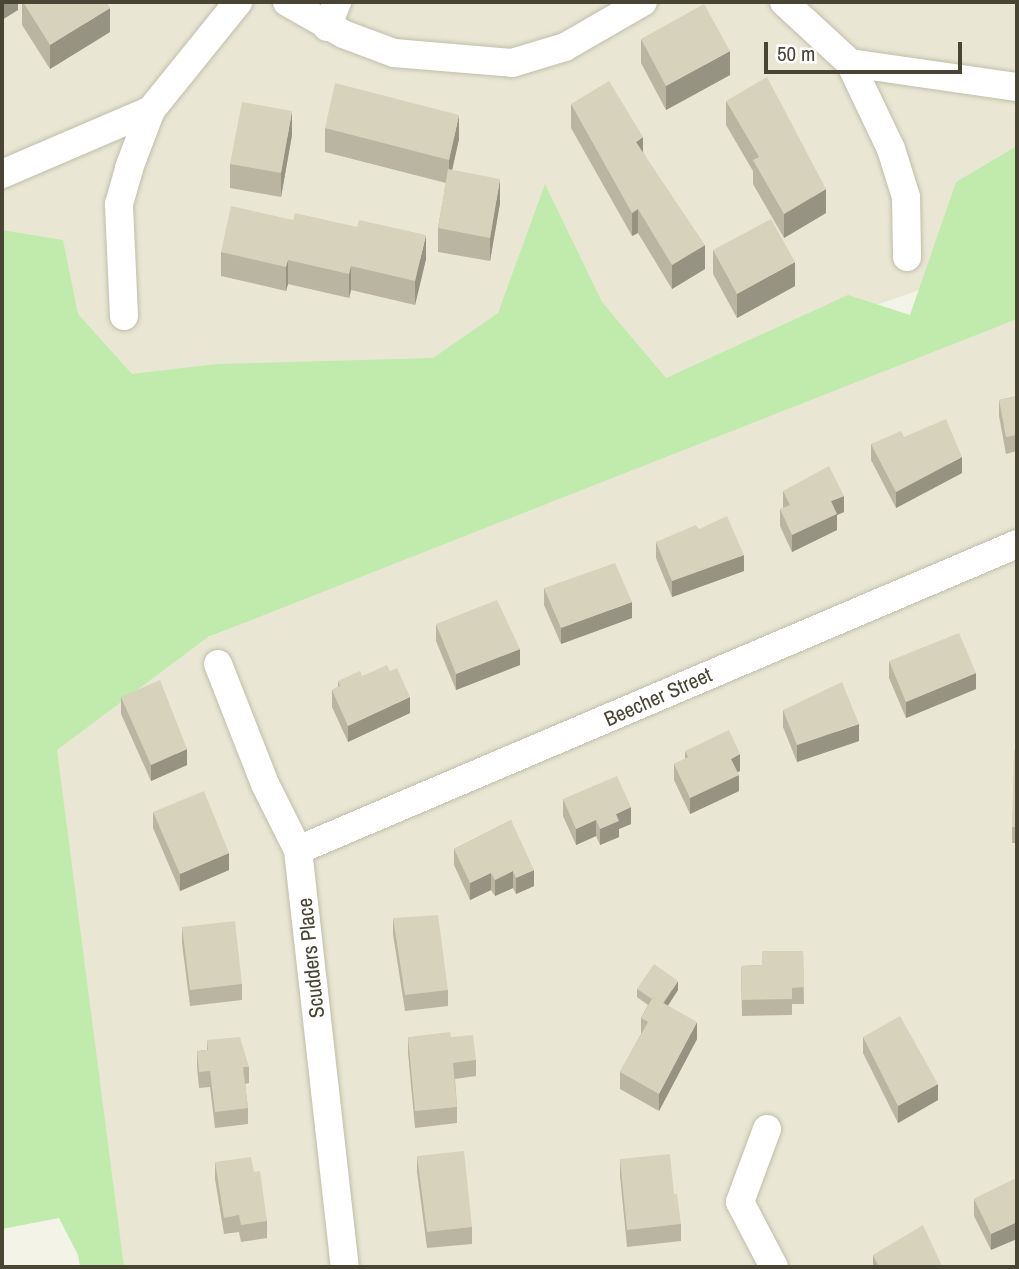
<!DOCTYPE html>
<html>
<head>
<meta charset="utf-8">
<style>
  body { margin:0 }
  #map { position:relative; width:1019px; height:1269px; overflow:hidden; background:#f4f3e7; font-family:"Archivo Narrow",sans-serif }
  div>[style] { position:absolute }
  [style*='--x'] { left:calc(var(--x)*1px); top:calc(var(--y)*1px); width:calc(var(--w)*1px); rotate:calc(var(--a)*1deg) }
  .residential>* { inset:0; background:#e9e7d4 }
  .green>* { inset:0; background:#c0ebad }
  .roads { filter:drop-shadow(0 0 2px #c0bea9) drop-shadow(0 0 2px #c0bea9) }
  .minor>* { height:28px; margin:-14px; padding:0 14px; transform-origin:14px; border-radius:14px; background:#fff }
  .wall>* { inset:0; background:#b9b5a1 }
  .shaded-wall>* { inset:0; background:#969383 }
  .building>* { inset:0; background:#d7d2bb }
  span { translate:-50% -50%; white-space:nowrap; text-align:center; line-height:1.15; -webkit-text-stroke:6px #fff; paint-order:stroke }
  .street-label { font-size:21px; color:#484535 }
  .frame { position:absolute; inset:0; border:4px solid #484535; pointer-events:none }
  .scale { position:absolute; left:764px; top:42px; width:198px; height:32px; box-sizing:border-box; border:4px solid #484535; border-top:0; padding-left:9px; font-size:21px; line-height:24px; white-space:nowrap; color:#484535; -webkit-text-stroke:5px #fff; paint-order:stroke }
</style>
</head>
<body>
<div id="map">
  <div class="residential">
    <i style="clip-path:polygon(2px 2px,1017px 2px,1017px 256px,2px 609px)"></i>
    <i style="clip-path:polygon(1017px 300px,1017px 1267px,103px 1267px,40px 734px,197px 642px)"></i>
  </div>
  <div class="green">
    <i style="clip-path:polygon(1017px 146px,1017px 319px,208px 637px,57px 750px,124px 1267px,80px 1267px,78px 1255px,59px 1218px,2px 1229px,2px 230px,63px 240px,78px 314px,132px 374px,217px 364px,433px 358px,498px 313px,545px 184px,602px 302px,666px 378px,848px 295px,910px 315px,956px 182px)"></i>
  </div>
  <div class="roads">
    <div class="minor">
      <i style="--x:287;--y:2;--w:64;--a:29.7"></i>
      <i style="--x:343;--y:34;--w:54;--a:20.4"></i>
      <i style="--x:394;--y:53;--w:118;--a:4.8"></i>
      <i style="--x:512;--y:63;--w:55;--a:-16.8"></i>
      <i style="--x:565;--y:47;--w:90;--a:-30"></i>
      <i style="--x:784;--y:2;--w:90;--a:42.7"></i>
      <i style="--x:850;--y:63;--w:95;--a:64.5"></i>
      <i style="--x:891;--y:149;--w:50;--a:72.6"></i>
      <i style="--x:906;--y:197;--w:60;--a:89"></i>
      <i style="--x:327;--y:27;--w:27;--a:-68"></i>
      <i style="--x:850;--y:63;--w:169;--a:8.2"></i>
      <i style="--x:2;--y:174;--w:162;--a:-23.2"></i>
      <i style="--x:124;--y:316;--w:112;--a:-92.6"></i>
      <i style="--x:119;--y:204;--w:37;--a:-74"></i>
      <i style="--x:129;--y:168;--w:62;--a:-69.2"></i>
      <i style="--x:151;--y:110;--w:139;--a:-51.1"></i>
      <i style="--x:218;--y:664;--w:129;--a:68.6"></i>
      <i style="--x:265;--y:784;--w:74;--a:63.4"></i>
      <i style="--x:298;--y:850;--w:420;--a:83.6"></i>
      <i style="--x:298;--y:850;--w:781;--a:-23.05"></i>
      <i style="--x:767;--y:1129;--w:78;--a:110.3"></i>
      <i style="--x:740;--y:1202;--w:73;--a:62.4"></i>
    </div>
  </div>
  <div class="wall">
    <i style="clip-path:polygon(22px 2px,110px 32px,50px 69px,22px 25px)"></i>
    <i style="clip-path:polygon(641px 39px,730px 75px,666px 110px,641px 63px)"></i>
    <i style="clip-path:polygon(726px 101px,826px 213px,784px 238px,753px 184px,753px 171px,726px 125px)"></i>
    <i style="clip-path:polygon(571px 104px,643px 152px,705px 269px,672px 289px,638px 233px,632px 236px,571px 128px)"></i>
    <i style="clip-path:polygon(325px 128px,459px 139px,452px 170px,500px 203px,490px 261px,438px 252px,438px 228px,446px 183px,325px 152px)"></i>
    <i style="clip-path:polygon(292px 135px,281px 197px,230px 188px,230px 164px)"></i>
    <i style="clip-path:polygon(713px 250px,795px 286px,737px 318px,713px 274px)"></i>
    <i style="clip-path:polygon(221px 252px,426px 259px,415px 305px,351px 290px,349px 298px,288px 284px,286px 291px,221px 276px)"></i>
    <i style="clip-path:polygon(1017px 396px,1017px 451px,1006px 454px,999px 416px,999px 400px)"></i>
    <i style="clip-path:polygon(904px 437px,962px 473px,896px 508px,871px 460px,871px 444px)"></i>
    <i style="clip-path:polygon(783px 491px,844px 512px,837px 515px,837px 530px,792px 552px,780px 526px,780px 509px,783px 508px)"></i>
    <i style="clip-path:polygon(699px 529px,744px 571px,672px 597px,656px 558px,656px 542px)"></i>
    <i style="clip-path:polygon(544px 588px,632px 618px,561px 644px,544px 605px)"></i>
    <i style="clip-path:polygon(436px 624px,520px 665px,456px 690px,436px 641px)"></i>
    <i style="clip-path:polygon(889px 661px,976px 689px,906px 718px,889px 678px)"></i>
    <i style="clip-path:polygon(362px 676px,410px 713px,348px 742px,332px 707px,332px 690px,338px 687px,338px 681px)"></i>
    <i style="clip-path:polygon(121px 697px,187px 765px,151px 781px,121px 714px)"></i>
    <i style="clip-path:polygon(783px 710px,859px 741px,797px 762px,783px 727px)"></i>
    <i style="clip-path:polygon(1017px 750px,1017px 843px,1012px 843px,1012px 827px)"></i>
    <i style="clip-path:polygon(685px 751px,740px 771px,737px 772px,739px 791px,690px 814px,674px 780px,674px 764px,685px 759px)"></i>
    <i style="clip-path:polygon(563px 799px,631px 824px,619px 829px,619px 837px,600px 845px,596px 836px,576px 845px,563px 816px)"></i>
    <i style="clip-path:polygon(153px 812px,229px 870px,180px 891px,153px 828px)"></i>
    <i style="clip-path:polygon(511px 820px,534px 886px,516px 894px,513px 888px,495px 896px,491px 890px,470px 900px,454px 865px,454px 849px)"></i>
    <i style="clip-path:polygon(393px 918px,448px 990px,448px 1006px,405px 1011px,393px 934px)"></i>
    <i style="clip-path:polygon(182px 927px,242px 984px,242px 1000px,190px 1006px,182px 943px)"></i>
    <i style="clip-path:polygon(803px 951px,804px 1004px,792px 1004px,792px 1015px,742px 1016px,741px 966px,762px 965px)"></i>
    <i style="clip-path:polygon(637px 989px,678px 990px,668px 1006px,697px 1039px,659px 1111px,620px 1089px,620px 1072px,641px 1034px,641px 1018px,648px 1005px,637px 997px)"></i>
    <i style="clip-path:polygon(408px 1037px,451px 1037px,476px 1060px,476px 1076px,455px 1079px,457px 1107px,457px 1123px,415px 1128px,408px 1053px)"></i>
    <i style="clip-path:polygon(863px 1037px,938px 1100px,898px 1123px,863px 1053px)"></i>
    <i style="clip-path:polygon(207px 1040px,249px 1067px,249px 1083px,245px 1084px,248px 1108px,248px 1124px,215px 1128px,210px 1087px,199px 1088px,197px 1067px,197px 1051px,207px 1050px)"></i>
    <i style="clip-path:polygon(417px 1156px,472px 1227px,472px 1244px,427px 1248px,417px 1172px)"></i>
    <i style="clip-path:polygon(620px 1159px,681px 1224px,681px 1241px,627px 1247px,620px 1176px)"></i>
    <i style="clip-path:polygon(215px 1162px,254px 1172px,267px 1221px,267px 1238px,241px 1242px,239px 1232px,224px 1234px,215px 1179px)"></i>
    <i style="clip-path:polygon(1017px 1178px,991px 1250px,974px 1216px,974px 1199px)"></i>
    <i style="clip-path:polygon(873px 1255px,942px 1267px,873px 1267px)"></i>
  </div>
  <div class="shaded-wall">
    <i style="clip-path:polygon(2px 2px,18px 2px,18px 10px,2px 20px)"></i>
    <i style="clip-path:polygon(110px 8px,110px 32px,50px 69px,50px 45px)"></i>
    <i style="clip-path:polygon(730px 51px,730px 75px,666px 110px,666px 86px)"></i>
    <i style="clip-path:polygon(292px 111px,292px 135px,281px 197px,281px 173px)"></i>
    <i style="clip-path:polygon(459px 115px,459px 139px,449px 184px,449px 160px)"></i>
    <i style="clip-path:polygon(643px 137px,643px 161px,636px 142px)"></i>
    <i style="clip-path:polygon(500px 179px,500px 203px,490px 261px,490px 238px)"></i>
    <i style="clip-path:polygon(826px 189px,826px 213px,784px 238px,784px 214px)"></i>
    <i style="clip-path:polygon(638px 209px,638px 233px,632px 236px,632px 213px)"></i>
    <i style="clip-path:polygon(426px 235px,426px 259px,415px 305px,415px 281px)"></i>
    <i style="clip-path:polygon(705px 245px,705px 269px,672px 289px,672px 265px)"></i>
    <i style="clip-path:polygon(288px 260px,288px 284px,286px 291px,286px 267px)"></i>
    <i style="clip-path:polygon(795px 262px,795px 286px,737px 318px,737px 294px)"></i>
    <i style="clip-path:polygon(351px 266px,351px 290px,349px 298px,349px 274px)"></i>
    <i style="clip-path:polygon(962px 457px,962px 473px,896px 508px,896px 492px)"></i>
    <i style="clip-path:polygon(844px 496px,844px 512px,837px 515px,837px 530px,792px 552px,792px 535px,831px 501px)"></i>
    <i style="clip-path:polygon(744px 555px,744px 571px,672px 597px,672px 581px)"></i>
    <i style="clip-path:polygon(632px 602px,632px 618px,561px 644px,561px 628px)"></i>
    <i style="clip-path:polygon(520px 649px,520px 665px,456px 690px,456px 674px)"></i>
    <i style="clip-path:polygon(976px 673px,976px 689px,906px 718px,906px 702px)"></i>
    <i style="clip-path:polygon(410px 697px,410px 713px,348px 742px,348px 726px)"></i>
    <i style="clip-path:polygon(859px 724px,859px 741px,797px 762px,797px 745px)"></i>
    <i style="clip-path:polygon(187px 749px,187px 765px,151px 781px,151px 765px)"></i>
    <i style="clip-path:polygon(740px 754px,740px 771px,731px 775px,731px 759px)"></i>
    <i style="clip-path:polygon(739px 775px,739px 791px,690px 814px,690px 798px)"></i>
    <i style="clip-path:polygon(631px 807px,631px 824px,619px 829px,619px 837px,600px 845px,600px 829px,616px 814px)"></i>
    <i style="clip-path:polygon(596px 820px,596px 836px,576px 845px,576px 829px)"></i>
    <i style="clip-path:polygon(229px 853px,229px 870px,180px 891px,180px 874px)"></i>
    <i style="clip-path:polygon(534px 870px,534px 886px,516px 894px,516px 878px)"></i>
    <i style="clip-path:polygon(513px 871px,513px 888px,495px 896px,495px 880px)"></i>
    <i style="clip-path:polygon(491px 873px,491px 890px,470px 900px,470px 883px)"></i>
    <i style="clip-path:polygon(678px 981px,678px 990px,662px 1014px,662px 1006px)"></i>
    <i style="clip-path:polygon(697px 1022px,697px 1039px,659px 1111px,659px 1094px)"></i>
    <i style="clip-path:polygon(938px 1084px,938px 1100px,898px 1123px,898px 1106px)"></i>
    <i style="clip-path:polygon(1017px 1222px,1017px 1239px,991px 1250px,991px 1234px)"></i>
  </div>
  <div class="building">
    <i style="clip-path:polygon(23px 2px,106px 2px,110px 8px,50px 45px)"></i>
    <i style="clip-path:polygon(704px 4px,730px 51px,666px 86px,641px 39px)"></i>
    <i style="clip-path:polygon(767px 77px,826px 189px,784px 214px,753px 160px,759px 157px,726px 101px)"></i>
    <i style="clip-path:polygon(609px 81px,643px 137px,636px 142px,705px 245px,672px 265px,638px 209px,632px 213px,571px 104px)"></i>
    <i style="clip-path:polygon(335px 83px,459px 115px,449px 160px,325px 128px)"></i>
    <i style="clip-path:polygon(242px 102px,292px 111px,281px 173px,230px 164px)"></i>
    <i style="clip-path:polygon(448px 169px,500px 179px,490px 238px,438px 228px)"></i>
    <i style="clip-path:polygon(231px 206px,293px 220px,295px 213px,357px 227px,359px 220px,426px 235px,415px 281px,351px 266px,349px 274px,288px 260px,286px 267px,221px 252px)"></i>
    <i style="clip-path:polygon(771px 219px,795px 262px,737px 294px,713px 250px)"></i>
    <i style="clip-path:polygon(1017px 396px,1017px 435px,1006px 437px,999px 400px)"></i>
    <i style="clip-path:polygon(946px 419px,962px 457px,896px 492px,871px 444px,901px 431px,904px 437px)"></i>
    <i style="clip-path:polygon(829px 466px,844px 496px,831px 501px,837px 514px,792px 535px,780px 509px,790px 505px,783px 491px)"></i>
    <i style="clip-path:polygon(727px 516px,744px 555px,672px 581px,656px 542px,696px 525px,699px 529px)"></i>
    <i style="clip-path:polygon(615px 563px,632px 602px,561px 628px,544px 588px)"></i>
    <i style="clip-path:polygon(497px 600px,520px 649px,456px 674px,436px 624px)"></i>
    <i style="clip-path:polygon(959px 633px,976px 673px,906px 702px,889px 661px)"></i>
    <i style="clip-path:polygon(387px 665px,390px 671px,397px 668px,410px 697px,348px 726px,332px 690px,340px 686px,338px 681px,360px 671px,362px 676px)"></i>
    <i style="clip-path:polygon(160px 680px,187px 749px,151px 765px,121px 697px)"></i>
    <i style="clip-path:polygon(842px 682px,859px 724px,797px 745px,783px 710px)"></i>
    <i style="clip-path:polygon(729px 730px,740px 754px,731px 759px,739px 775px,690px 798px,674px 764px,688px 757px,685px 751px)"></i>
    <i style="clip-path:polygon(1014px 750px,1017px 750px,1017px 827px,1012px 827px)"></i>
    <i style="clip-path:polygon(617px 776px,631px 807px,616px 814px,619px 821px,600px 829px,596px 820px,576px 829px,563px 799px)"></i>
    <i style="clip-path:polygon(204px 791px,229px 853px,180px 874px,153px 812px)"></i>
    <i style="clip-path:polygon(511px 820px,534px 870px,516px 878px,513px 871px,495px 880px,491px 873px,470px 883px,454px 849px)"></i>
    <i style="clip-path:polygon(438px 915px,448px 990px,405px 995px,393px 918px)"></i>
    <i style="clip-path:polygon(235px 921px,242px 984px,190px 990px,182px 927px)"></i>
    <i style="clip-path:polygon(762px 951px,803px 951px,804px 987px,792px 988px,792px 999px,742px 1000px,741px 966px,762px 965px)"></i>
    <i style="clip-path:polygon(654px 964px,678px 981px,663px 1003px,653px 997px,652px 999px,637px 989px)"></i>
    <i style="clip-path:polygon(653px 997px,697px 1022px,659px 1094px,620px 1072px,648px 1022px,641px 1018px)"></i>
    <i style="clip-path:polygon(900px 1016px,938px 1084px,898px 1106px,863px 1037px)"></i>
    <i style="clip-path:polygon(450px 1032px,451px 1037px,473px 1035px,476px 1060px,453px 1063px,457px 1107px,415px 1111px,408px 1037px)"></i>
    <i style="clip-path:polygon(240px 1037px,249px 1067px,243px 1067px,248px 1108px,215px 1112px,210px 1071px,199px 1072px,197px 1051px,208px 1050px,207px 1040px)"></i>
    <i style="clip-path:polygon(464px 1151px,472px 1227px,427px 1232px,417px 1156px)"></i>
    <i style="clip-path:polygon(670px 1154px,674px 1194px,677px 1194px,681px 1224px,627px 1230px,620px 1159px)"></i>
    <i style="clip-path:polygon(251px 1157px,254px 1172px,260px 1171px,267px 1221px,241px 1225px,239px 1215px,224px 1218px,215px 1162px)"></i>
    <i style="clip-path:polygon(1017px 1178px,1017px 1222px,991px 1234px,974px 1199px)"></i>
    <i style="clip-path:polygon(923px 1225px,942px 1266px,939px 1267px,879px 1267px,873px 1255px)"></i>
  </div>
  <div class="street-label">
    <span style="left:658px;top:697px;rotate:-24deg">Beecher Street</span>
    <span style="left:311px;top:958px;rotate:-96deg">Scudders Place</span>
  </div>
  <div class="frame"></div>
  <div class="scale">50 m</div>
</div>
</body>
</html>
